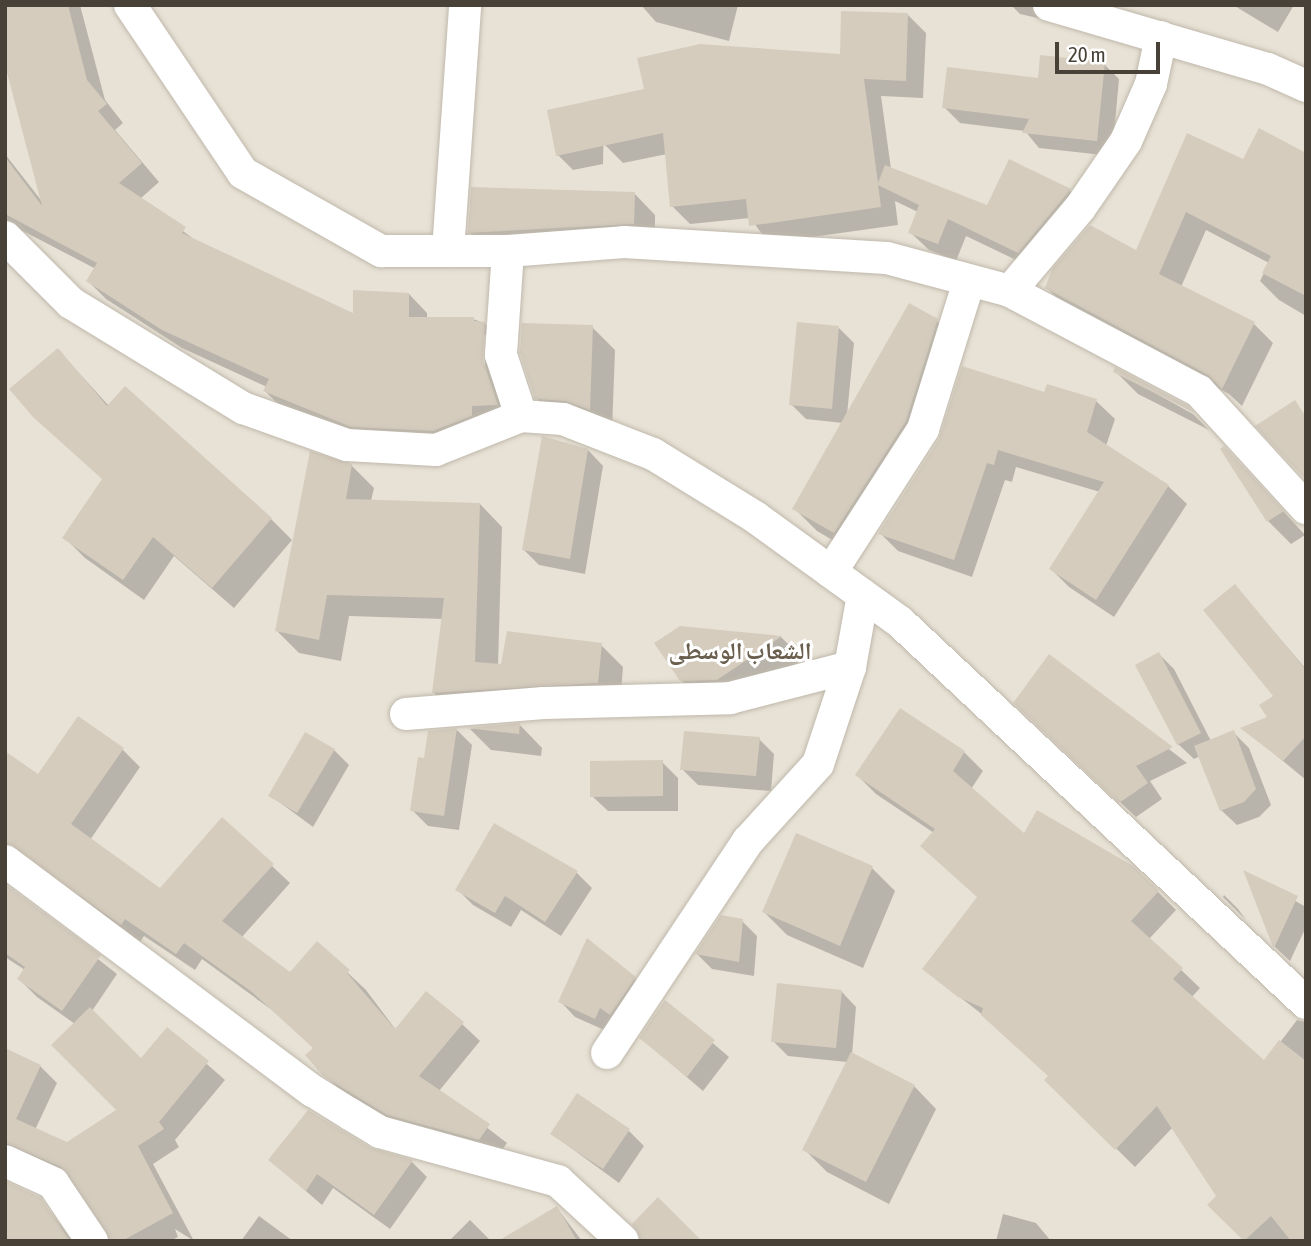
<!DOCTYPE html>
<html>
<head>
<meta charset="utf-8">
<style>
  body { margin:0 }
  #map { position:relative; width:1311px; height:1246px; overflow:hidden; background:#f4f0e8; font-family:"Asap Condensed","Noto Naskh Arabic",sans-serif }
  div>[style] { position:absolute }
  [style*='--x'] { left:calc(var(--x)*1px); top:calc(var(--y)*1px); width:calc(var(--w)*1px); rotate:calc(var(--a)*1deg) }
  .residential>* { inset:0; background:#e8e2d6 }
  .shadow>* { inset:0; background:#0003 }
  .building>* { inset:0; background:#d5ccbe }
  .roads { filter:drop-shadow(0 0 2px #bfb8ab) drop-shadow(0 0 2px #bfb8ab) }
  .street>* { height:32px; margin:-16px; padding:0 16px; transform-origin:16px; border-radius:16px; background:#fff }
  span { translate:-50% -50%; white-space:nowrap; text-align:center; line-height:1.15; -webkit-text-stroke:6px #fff; paint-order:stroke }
  .district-label { font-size:24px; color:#6a5f4e; font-weight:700 }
  .frame { position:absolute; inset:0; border:7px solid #474137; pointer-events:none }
  .scale { position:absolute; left:1055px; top:42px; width:105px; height:32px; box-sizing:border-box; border:4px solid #474137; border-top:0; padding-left:9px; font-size:21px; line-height:24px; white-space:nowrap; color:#474137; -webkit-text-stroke:5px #fff; paint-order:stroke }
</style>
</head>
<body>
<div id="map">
  <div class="residential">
    <i style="clip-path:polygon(5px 5px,1306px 5px,1306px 1241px,5px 1241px)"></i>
  </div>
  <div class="shadow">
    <i style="clip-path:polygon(evenodd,5px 5px,80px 5px,105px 100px,123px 123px,115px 130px,159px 182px,140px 199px,199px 243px,354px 315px,409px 294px,427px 313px,427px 319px,473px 319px,484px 323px,502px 342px,515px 423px,490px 434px,370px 444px,283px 409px,265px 391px,267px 387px,182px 348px,106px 299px,88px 281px,96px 269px,23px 231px,5px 245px,5px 154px,44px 204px,5px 5px,483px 335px,486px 335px,485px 369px,481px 369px,483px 335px)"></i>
    <i style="clip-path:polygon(641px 5px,738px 5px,729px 41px,656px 22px)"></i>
    <i style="clip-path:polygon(1011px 5px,1076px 5px,1055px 22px,1020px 14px)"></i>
    <i style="clip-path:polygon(1233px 5px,1294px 5px,1278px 32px)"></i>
    <i style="clip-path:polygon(908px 15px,926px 33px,923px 98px,881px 96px,891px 169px,988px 207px,1070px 191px,1088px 208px,1037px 270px,966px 236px,956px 261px,929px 250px,910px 232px,918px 212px,895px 201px,898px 225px,769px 243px,750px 218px,690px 224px,672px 206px,667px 154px,623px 163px,605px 145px,842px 56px)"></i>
    <i style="clip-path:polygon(1104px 64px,1119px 79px,1112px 156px,1039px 148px,1025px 131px,960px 123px,944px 107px)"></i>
    <i style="clip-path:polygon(604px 118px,603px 164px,573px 170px,558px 155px)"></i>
    <i style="clip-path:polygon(1306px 157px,1306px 316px,1279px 300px,1260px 281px,1269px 263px,1206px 230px,1181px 287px,1254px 324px,1273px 343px,1242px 406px,1229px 394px,1066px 307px,1047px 288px,1136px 252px,1244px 161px)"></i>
    <i style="clip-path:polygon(634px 193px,655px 215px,655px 245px,491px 253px,469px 232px)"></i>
    <i style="clip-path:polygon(937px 321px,960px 344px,858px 555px,817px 531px,794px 508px,843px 423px,806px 419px,791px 404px,839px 328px,854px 343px,847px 415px)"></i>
    <i style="clip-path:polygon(592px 327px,615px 350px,612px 431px,559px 421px,536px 398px)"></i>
    <i style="clip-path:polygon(58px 350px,109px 406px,271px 519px,292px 540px,234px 608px,174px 556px,144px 600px,85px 558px,64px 537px,104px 480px,34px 416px)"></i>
    <i style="clip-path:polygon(1115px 371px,1193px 414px,1209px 430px,1138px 394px)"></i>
    <i style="clip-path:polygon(1045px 394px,1096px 401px,1115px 419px,1106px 446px,1168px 486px,1187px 504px,1114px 617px,1069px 587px,1051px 569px,1100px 492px,1016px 467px,1012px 482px,1005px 480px,972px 577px,898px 551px,880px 533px)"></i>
    <i style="clip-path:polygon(1222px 449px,1247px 471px,1305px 535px,1291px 544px,1268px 521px)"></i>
    <i style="clip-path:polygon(588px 450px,603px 466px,585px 574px,539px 565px,523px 549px)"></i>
    <i style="clip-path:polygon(351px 465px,374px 488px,371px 501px,480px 504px,502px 527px,498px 666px,601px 645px,623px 667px,620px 705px,456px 715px,434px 693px,443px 619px,349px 616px,341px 661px,299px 653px,277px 631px)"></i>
    <i style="clip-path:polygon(1235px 586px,1306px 669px,1306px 780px,1243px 728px,1269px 718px,1276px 696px)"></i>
    <i style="clip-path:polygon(681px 627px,781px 637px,803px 659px,741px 702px,704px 703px,681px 680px)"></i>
    <i style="clip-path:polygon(1159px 654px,1174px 669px,1211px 741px,1233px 732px,1249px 748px,1271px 805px,1259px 817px,1237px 825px,1221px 810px,1200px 756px,1194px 759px,1178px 744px)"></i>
    <i style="clip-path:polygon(1049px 657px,1187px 763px,1150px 781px,1162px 799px,1136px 817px,1030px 718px)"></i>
    <i style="clip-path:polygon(900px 710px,964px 752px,983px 771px,971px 789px,1024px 836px,1158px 892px,1176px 910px,1149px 939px,1200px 988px,1191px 998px,1265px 1062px,1297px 1020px,1306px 1022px,1306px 1241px,1245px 1241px,1209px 1205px,1218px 1196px,1173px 1127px,1135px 1167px,1047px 1080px,1050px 1077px,988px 1019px,924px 969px,979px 898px,934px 833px,876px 794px,857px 775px)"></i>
    <i style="clip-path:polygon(520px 725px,542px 748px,541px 756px,491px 750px,470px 729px)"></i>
    <i style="clip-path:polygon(457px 730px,472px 745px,459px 830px,428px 826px,412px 810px,426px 760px)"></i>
    <i style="clip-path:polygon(759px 739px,774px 754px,771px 791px,698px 785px,682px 769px)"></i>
    <i style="clip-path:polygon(122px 749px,140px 767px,90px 840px,160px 890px,272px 866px,290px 883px,241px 938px,290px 974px,317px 944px,366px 990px,396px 1030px,462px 1024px,480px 1041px,439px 1091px,507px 1143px,497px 1157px,407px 1132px,343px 1093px,324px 1074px,315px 1049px,272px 1010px,202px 959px,195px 970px,144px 936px,140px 942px,26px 860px,7px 868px,5px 886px,5px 753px,38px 777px)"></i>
    <i style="clip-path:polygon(334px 750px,349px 765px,313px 827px,271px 796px)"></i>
    <i style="clip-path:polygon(662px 762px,678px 778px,678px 811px,608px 811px,592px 796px)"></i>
    <i style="clip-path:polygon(797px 835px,872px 868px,895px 891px,863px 968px,787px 935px,764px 912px)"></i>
    <i style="clip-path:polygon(577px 873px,592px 888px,561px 936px,521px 910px,511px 927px,473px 905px,457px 889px)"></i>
    <i style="clip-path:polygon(1246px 873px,1306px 907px,1306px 927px,1290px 961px,1275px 947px)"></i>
    <i style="clip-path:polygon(5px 886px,117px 974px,92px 1011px,141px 1060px,167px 1029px,225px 1080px,175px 1140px,179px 1147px,153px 1164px,194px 1241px,175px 1229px,178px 1237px,170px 1241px,110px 1241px,78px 1184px,5px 1177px,5px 1050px,40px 1066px,57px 1083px,35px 1130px,67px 1144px,119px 1110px,75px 1024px,37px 997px,19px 979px,25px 970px,5px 957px)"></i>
    <i style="clip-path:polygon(1224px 895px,1238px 909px,1246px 920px,1223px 897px)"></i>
    <i style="clip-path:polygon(742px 921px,757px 936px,754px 976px,712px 969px,697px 954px)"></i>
    <i style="clip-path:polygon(634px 978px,650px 993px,611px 1033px,575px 1017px,560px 1001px)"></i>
    <i style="clip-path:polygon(841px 991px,856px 1007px,852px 1055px,914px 1086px,936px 1109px,889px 1204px,827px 1172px,804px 1149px,847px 1062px,788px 1056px,773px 1041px)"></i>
    <i style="clip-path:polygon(665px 1002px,729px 1057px,703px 1091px,641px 1038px)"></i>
    <i style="clip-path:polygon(629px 1131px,644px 1146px,619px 1183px,552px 1134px)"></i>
    <i style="clip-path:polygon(370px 1150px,412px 1162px,427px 1177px,390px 1229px,333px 1188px,322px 1205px,270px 1160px)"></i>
    <i style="clip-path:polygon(40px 1199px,73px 1241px,5px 1241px)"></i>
    <i style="clip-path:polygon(557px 1208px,582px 1241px,501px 1241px)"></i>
    <i style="clip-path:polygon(1003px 1214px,1036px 1223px,1051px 1241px,996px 1241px)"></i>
    <i style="clip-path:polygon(259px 1216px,293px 1241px,241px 1241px)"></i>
    <i style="clip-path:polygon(470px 1220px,491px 1241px,449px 1241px)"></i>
  </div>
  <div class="building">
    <i style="clip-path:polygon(5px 5px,68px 5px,87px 80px,107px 104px,98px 111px,142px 163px,119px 183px,186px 227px,182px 233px,353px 313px,353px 290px,409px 293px,409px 317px,474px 317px,474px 321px,485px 322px,483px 360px,498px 405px,472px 406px,472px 416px,433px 431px,351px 427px,263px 391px,269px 379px,162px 330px,86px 281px,97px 263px,5px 214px,5px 157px,42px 206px,5px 65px)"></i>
    <i style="clip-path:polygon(841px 11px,908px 13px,906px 81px,864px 79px,878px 183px,885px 165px,987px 205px,1009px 159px,1071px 189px,1018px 253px,948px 219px,938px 244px,908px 233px,919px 205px,878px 185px,881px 207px,749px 226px,746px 199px,670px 207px,663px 133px,556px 156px,547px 110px,644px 89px,637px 58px,700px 44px,840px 54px)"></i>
    <i style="clip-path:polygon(1040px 55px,1105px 62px,1097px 141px,1022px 133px,1029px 119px,942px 108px,947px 67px,1038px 78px)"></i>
    <i style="clip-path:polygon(1259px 128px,1306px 153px,1306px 296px,1262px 273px,1271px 256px,1186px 212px,1159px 274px,1255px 322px,1222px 389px,1208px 375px,1045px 288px,1052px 269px,1090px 225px,1136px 250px,1187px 133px,1243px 159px)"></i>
    <i style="clip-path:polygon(471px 187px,635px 192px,634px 224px,468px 233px)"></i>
    <i style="clip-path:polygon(909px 303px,938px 319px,906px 421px,834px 533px,792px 509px)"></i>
    <i style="clip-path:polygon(797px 322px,839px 326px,832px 409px,789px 405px)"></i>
    <i style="clip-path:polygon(522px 323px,593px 325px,590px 410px,565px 401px,535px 399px,520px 353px)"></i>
    <i style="clip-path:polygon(58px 348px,107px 406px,125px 386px,272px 518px,212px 588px,153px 537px,123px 580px,62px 538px,102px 479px,33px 417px,9px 389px)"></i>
    <i style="clip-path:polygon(962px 366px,1044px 392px,1047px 384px,1097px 399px,1087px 432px,1169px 485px,1096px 600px,1049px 569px,1104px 482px,998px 450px,994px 465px,987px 463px,954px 560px,878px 534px,939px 439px)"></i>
    <i style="clip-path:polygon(1115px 367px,1188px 406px,1194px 413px,1113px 372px)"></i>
    <i style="clip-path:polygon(1295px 400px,1306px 417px,1306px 480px,1255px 426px)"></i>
    <i style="clip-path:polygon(542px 436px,588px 449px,570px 559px,522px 550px)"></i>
    <i style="clip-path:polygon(1224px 446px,1284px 511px,1267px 522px,1220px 449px)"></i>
    <i style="clip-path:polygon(310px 451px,352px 464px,346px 499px,480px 503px,475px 662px,501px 664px,507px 631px,602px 643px,598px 683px,432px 693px,444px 598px,327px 595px,319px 640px,275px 631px)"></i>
    <i style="clip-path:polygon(1235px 584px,1306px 670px,1306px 736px,1283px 761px,1240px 728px,1267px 717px,1259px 705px,1273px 696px,1203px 610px)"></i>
    <i style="clip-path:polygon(680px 626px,782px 636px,717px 680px,680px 681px,654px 643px)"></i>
    <i style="clip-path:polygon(1159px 652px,1201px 733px,1177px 745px,1135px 665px)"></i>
    <i style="clip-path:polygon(1049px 654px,1173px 747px,1136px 766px,1148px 783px,1119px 803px,1013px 703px)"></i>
    <i style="clip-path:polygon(900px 708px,965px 751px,953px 771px,1024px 833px,1037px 810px,1133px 866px,1159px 891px,1131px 921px,1183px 968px,1173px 979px,1264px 1060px,1279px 1040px,1306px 1061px,1306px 1241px,1291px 1241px,1271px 1216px,1244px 1241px,1207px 1205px,1216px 1196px,1157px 1106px,1115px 1150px,1044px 1080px,1048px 1076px,981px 1015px,983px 1008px,958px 997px,922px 969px,977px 897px,920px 846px,935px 829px,855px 775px)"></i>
    <i style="clip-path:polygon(78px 716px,124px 748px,71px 824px,160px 888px,222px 817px,274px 864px,222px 921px,290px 972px,317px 941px,350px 970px,347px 973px,395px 1029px,426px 991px,464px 1022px,419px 1076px,490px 1124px,479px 1140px,387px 1115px,323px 1076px,305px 1055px,313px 1048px,252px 992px,184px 943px,176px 954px,125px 919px,121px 925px,5px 843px,5px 751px,38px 774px)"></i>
    <i style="clip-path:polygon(520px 723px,519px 734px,466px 728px)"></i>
    <i style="clip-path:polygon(457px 728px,444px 816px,410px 811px,418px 757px,424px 758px,428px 731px)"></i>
    <i style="clip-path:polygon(1234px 730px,1256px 789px,1244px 802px,1220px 811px,1194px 746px)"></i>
    <i style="clip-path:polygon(684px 731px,760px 737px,756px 776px,680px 770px)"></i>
    <i style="clip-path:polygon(305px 732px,335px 749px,297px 813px,268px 796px)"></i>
    <i style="clip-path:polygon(663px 760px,663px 796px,590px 797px,590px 761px)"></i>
    <i style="clip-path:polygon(494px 823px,578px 871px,545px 922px,505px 896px,495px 913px,455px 890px)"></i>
    <i style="clip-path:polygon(796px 833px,873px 866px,840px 946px,762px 912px)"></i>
    <i style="clip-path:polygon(1243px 870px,1298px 896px,1274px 948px,1273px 947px)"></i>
    <i style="clip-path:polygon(5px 884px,101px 955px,62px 1011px,17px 979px,25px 967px,5px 953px)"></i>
    <i style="clip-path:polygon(721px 915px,743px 919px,739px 962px,695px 954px)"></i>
    <i style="clip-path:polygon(587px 938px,636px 977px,610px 1015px,600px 1008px,595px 1019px,558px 1002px)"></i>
    <i style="clip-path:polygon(777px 983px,842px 990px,836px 1048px,771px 1042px)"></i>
    <i style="clip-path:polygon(665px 1000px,715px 1040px,687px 1077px,639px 1038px)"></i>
    <i style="clip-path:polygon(90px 1007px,141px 1058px,167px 1027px,209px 1061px,159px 1122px,164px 1129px,138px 1146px,173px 1213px,122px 1241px,110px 1241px,61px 1167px,5px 1143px,5px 1048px,41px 1065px,16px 1119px,67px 1142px,116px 1110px,51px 1045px)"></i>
    <i style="clip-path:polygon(851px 1052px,915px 1085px,866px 1182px,802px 1150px)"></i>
    <i style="clip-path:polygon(577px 1093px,630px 1129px,603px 1169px,550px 1134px)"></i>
    <i style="clip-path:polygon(308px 1110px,371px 1148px,413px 1160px,374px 1215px,317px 1174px,306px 1191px,268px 1160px)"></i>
    <i style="clip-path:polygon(5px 1181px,41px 1198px,70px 1241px,5px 1241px)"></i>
    <i style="clip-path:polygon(658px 1197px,702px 1241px,641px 1241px,632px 1224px)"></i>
    <i style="clip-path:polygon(557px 1206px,577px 1241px,498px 1241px)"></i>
  </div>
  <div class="roads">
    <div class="street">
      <i style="--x:130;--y:5;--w:202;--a:56.1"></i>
      <i style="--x:243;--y:173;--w:159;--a:29.5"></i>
      <i style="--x:381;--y:251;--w:127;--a:0"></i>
      <i style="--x:508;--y:251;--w:116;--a:-4.4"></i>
      <i style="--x:624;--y:242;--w:263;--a:3.5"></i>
      <i style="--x:887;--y:258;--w:127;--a:15"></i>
      <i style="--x:1010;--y:291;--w:214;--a:27.9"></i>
      <i style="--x:1199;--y:391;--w:159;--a:47.6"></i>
      <i style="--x:1049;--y:5;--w:228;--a:16.3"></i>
      <i style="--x:1268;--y:69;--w:42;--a:24.1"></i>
      <i style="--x:5;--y:237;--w:93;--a:45"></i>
      <i style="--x:71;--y:303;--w:202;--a:31.4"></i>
      <i style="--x:243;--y:408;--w:110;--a:19.6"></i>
      <i style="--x:347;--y:445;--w:89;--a:3.2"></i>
      <i style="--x:436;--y:450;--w:92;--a:-21.8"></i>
      <i style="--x:521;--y:416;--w:42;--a:4.1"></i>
      <i style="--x:563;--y:419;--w:97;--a:21.3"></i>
      <i style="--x:653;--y:454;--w:120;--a:31.7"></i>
      <i style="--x:755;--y:517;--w:179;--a:35.9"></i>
      <i style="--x:900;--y:622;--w:557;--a:43.18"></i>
      <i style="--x:448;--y:251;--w:247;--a:-86"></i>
      <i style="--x:508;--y:251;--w:104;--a:93.9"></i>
      <i style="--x:501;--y:355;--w:64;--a:71.8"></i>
      <i style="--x:1010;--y:291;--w:109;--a:-49.9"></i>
      <i style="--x:1080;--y:208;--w:81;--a:-55.5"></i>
      <i style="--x:1126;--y:141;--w:62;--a:-66.3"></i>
      <i style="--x:1151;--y:84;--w:48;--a:-78"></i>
      <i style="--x:831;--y:572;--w:170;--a:-57.2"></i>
      <i style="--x:923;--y:429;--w:155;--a:-72.7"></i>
      <i style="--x:406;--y:714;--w:138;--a:-4.6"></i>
      <i style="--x:544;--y:703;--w:186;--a:-1.5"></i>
      <i style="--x:730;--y:698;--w:124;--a:-14.5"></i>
      <i style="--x:5;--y:861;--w:384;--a:36.8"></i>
      <i style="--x:313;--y:1091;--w:44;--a:31.9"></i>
      <i style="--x:350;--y:1114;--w:35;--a:31"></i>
      <i style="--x:380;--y:1132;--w:185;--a:15.4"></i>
      <i style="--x:558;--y:1181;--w:88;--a:42.7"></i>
      <i style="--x:607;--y:1053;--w:255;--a:-56.4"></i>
      <i style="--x:748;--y:841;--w:104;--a:-47.7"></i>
      <i style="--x:818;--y:764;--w:102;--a:-71.7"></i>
      <i style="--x:850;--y:667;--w:73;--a:-79.8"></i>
      <i style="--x:5;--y:1161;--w:53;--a:24.6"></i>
      <i style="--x:53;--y:1183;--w:70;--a:56.1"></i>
    </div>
  </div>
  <div class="district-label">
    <span style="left:740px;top:651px">الشعاب الوسطى</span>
  </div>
  <div class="frame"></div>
  <div class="scale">20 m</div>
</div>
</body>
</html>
